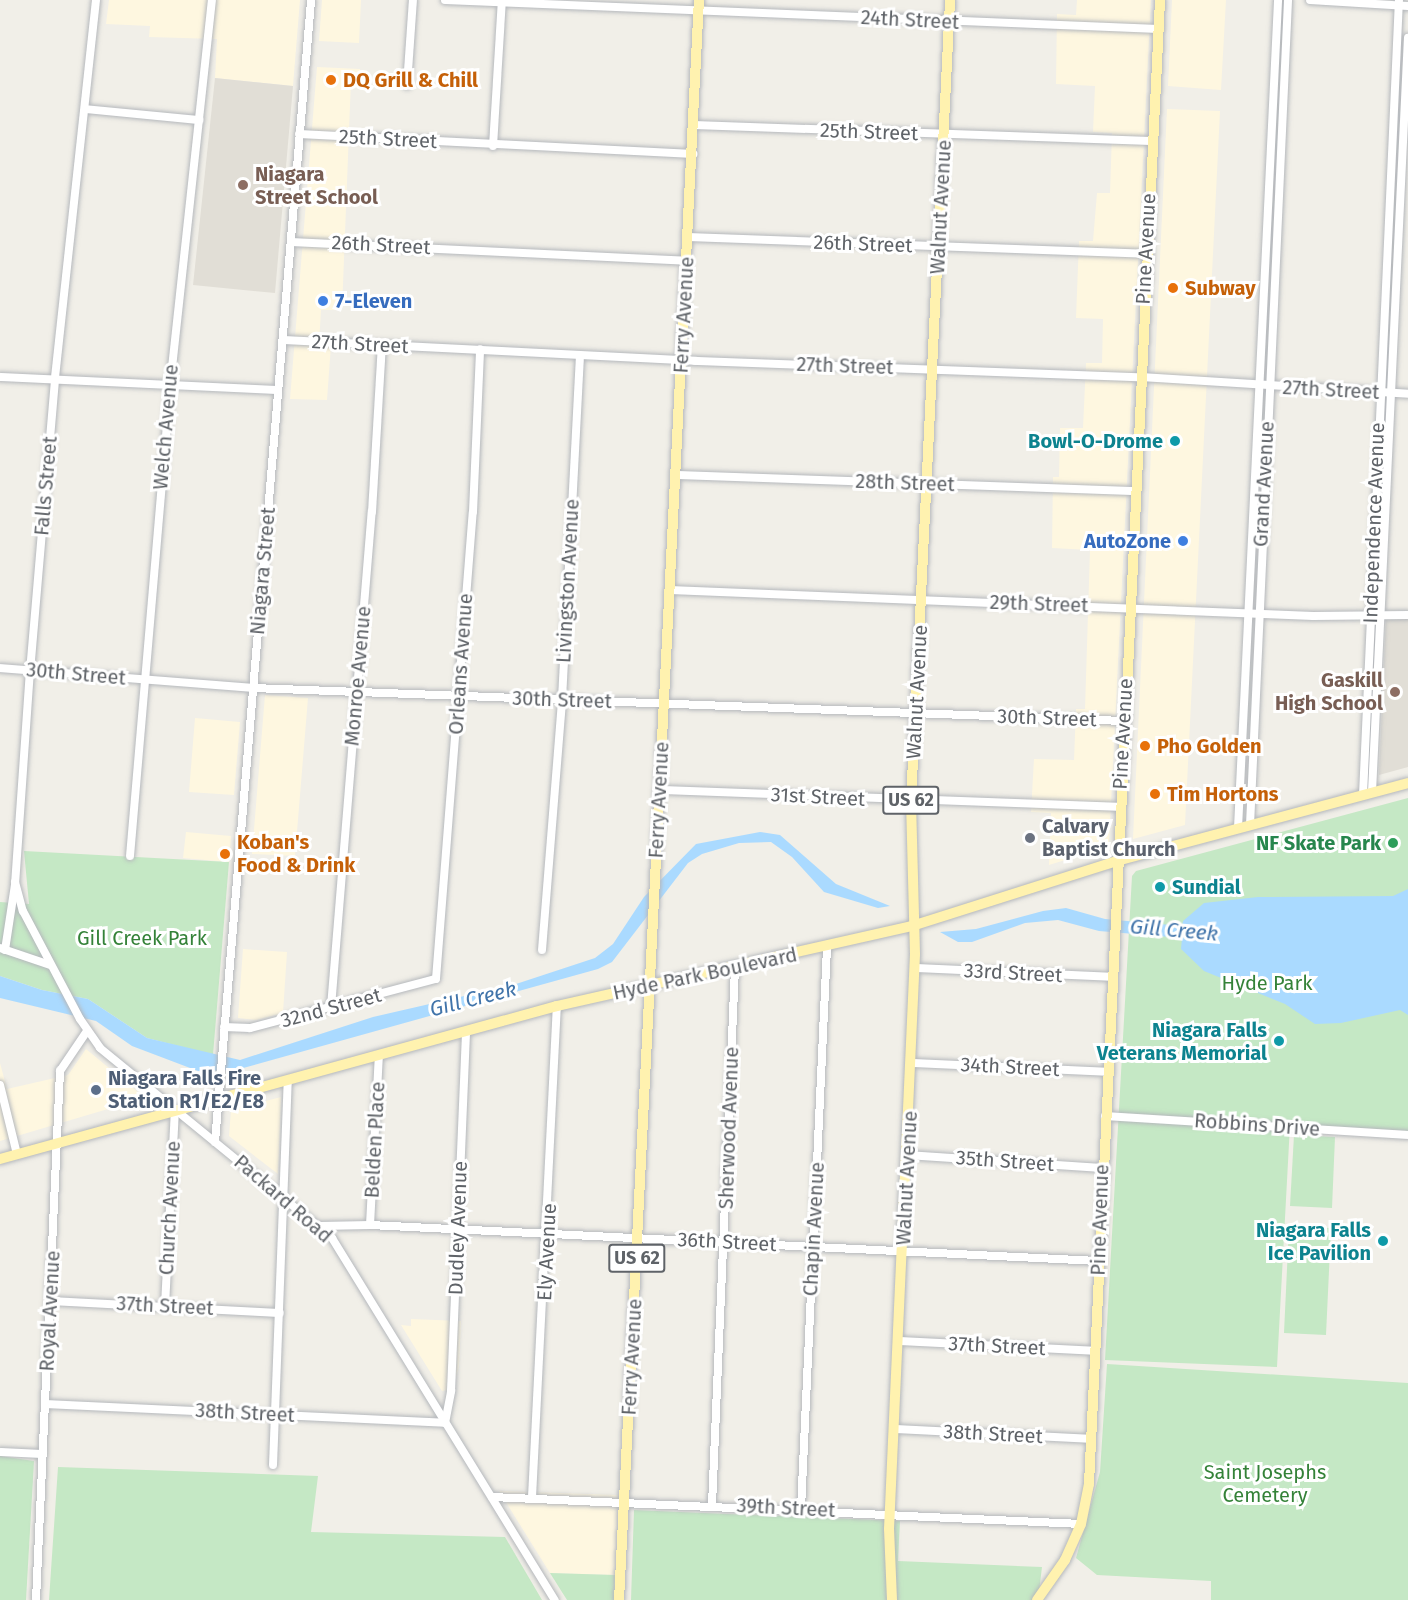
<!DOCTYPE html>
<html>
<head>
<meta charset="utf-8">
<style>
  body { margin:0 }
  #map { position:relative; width:1408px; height:1600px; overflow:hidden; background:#f1efe8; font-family:"Fira Sans",sans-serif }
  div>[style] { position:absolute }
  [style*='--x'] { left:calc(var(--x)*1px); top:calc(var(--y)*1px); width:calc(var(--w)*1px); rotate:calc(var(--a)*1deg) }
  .commercial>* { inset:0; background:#fef7e0 }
  .education>* { inset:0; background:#e1ded6 }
  .green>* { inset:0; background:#c5e8c5 }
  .water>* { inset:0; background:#aadaff }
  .roads { filter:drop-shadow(0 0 2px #b5b8bc) drop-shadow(0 0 2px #b5b8bc) }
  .minor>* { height:8px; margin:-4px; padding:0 4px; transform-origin:4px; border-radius:4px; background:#fff }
  .major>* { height:10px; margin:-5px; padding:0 5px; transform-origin:5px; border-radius:5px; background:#fff2af }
  .dots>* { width:16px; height:16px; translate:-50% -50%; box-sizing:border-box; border:3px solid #fff; border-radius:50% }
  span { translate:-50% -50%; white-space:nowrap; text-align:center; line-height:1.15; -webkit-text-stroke:6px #fff; paint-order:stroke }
  .shield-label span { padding:2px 4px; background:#fff; border:2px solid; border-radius:4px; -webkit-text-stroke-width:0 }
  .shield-label { font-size:18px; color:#5f6368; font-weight:700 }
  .street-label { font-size:20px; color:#5f6368 }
  .food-label { font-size:20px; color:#c56008; font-weight:700 }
  .left { translate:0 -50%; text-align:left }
  .education-label { font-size:20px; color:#785e54; font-weight:700 }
  .right { translate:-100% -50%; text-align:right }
  .shop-label { font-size:20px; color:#366cbe; font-weight:700 }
  .culture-label { font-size:20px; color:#0d838f; font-weight:700 }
  .worship-label { font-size:20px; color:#5b616d; font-weight:700 }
  .leisure-label { font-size:20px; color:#27864d; font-weight:700 }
  .park-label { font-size:20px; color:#348238 }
  .service-label { font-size:20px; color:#4e5e75; font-weight:700 }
  .water-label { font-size:21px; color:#4174aa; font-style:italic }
</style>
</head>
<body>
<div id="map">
  <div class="commercial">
    <i style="clip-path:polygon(109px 0,300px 0,293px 86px,215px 78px,217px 39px,149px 37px,150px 26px,106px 24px)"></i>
    <i style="clip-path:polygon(322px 0,361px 0,359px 43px,319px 41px)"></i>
    <i style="clip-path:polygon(1077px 0,1151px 0,1109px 843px,1107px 847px,1049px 865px,1051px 813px,1031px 812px,1034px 759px,1074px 760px,1076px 709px,1085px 709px,1090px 550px,1052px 548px,1053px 477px,1059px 477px,1060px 428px,1083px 428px,1086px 363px,1102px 363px,1103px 319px,1076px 318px,1079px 241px,1093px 241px,1097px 193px,1110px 193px,1112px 133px,1093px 132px,1095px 86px,1056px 84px,1057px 14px,1076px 15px)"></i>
    <i style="clip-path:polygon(1172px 0,1226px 0,1221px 90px,1168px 86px)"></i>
    <i style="clip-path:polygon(317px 67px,360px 69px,360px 80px,351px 80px,342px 310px,321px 310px,319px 344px,331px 345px,327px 400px,290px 399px)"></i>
    <i style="clip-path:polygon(1167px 109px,1220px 111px,1185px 825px,1133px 839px)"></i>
    <i style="clip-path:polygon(265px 695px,308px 698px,295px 856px,252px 854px)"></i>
    <i style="clip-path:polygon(195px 718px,240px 722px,234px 795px,189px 792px)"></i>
    <i style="clip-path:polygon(186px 832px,231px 836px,229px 862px,183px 858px)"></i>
    <i style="clip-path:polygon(243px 949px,287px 952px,283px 1013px,256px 1020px,238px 1018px)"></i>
    <i style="clip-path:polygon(86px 1049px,145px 1098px,0 1141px,0 1063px,7px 1089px,68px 1075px)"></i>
    <i style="clip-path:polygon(281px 1097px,278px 1174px,229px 1136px,231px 1110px)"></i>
    <i style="clip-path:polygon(411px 1319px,461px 1321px,459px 1367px,453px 1389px,442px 1391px,401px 1325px,411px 1326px)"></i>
    <i style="clip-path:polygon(499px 1491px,618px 1495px,615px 1575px,550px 1573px)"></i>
  </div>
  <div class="education">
    <i style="clip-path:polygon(215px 78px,293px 86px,275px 293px,193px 285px)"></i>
    <i style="clip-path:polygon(1386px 617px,1408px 618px,1408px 767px,1379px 775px)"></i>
  </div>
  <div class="green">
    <i style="clip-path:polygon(1408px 798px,1408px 1131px,1290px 1125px,1277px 1367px,1105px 1360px,1132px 876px,1136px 871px)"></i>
    <i style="clip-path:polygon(24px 851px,229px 862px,213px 1055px,147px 1038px,88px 999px,42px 990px,0 976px,0 902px,29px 904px)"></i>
    <i style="clip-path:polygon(1294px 1135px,1335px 1137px,1332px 1208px,1290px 1206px)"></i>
    <i style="clip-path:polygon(1289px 1226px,1331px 1228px,1326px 1335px,1284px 1333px)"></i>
    <i style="clip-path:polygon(1107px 1364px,1408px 1383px,1408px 1600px,1211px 1600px,1211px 1581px,1097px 1575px,1076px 1558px,1100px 1472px)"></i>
    <i style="clip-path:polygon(0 1456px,34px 1461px,26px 1600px,0 1600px)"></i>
    <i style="clip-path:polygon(58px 1467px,318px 1476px,311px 1532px,505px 1537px,542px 1600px,49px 1600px)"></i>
    <i style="clip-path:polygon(634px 1510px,900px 1521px,898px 1561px,1042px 1567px,1038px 1600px,631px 1600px)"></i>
    <i style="clip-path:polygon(550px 1573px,615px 1575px,614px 1600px,567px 1600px)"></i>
  </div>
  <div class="water">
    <i style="clip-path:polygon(760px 832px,780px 835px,836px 884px,890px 906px,878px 908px,824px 892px,792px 857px,771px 842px,739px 843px,702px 854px,688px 863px,612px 962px,598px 969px,236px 1070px,198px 1071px,132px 1046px,96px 1021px,0 998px,0 976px,42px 990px,88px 999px,147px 1038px,240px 1060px,373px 1017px,516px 984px,595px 958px,613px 944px,644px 897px,696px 844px)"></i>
    <i style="clip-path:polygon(1408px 889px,1408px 1015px,1400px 1010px,1341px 1023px,1315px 1024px,1285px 1004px,1204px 971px,1181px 949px,1182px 938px,1099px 931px,1058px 920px,1025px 923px,972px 942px,958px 942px,940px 932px,976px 929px,1043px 911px,1066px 908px,1105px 919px,1182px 926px,1183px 921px,1204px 903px,1258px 897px,1393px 896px)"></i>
  </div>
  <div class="roads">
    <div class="minor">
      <i style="--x:96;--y:0;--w:382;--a:96.2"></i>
      <i style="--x:55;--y:380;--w:291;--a:94.9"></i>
      <i style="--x:30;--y:670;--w:213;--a:94"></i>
      <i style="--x:15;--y:882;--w:30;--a:75"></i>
      <i style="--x:23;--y:911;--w:122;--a:62.2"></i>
      <i style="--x:80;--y:1019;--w:35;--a:55"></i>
      <i style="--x:100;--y:1048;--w:300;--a:39.3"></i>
      <i style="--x:332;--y:1238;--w:425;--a:58.4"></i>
      <i style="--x:445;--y:0;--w:714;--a:2.33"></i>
      <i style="--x:1310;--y:0;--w:98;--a:3.5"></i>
      <i style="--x:407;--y:85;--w:85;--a:-86"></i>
      <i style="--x:85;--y:109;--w:115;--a:5.5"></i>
      <i style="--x:694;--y:125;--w:457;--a:2"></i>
      <i style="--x:299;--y:134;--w:395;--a:2.9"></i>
      <i style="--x:493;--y:146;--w:146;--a:-86.5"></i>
      <i style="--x:688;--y:237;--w:458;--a:2.1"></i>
      <i style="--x:291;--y:242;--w:396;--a:2.7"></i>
      <i style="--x:283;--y:340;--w:413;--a:2.9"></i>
      <i style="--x:695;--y:361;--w:446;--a:2.1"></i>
      <i style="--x:1141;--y:377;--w:268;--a:3.6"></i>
      <i style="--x:0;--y:377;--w:278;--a:2.7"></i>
      <i style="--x:675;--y:475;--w:460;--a:2"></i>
      <i style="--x:670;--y:590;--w:644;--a:2.32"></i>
      <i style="--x:1313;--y:616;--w:95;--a:-0.6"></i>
      <i style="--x:0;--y:668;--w:254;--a:4.5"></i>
      <i style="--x:253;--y:688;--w:872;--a:2.17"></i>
      <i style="--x:660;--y:790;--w:460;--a:2.1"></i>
      <i style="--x:1372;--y:792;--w:755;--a:-87.27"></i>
      <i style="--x:1363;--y:795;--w:796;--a:-87.41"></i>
      <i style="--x:1250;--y:825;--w:826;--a:-87.36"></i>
      <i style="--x:1238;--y:828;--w:829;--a:-87.23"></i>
      <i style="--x:130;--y:856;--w:472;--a:-85.1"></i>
      <i style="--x:170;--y:386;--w:388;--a:-83.8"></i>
      <i style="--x:0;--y:948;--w:53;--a:18.8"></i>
      <i style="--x:5;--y:950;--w:66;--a:-81.3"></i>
      <i style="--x:542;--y:950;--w:252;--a:-85.4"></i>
      <i style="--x:562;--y:699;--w:344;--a:-87"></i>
      <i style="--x:915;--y:968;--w:197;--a:2.6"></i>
      <i style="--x:331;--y:1007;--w:497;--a:-85.3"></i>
      <i style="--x:372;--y:512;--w:167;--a:-86.6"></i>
      <i style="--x:224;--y:1027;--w:26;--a:2"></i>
      <i style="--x:250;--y:1028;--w:192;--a:-14.8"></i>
      <i style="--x:436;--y:979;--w:468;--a:-85.5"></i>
      <i style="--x:473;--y:512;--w:163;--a:-87.5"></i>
      <i style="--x:912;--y:1063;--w:196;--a:2.6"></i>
      <i style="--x:0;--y:1085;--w:71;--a:76.2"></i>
      <i style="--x:1105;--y:1116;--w:304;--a:3.6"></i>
      <i style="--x:215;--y:1142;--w:1146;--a:-85.19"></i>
      <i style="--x:907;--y:1155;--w:195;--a:3.8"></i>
      <i style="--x:370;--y:1225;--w:170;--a:-87"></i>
      <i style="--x:320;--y:1226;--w:50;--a:-1.1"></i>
      <i style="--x:370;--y:1225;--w:729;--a:2.83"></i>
      <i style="--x:50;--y:1301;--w:230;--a:3"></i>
      <i style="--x:165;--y:1306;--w:197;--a:-87.1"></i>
      <i style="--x:899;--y:1341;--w:196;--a:2.9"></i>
      <i style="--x:45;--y:1404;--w:400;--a:2.7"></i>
      <i style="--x:445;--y:1423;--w:33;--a:-79"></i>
      <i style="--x:451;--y:1391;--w:359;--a:-87.6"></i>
      <i style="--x:895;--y:1429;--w:195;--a:2.9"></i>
      <i style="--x:0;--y:1452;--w:43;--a:2.7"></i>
      <i style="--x:273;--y:1465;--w:385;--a:-87.8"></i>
      <i style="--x:492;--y:1497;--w:590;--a:2.62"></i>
      <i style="--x:532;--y:1497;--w:492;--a:-87.1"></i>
      <i style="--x:712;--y:1505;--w:538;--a:-87.55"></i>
      <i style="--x:801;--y:1509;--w:562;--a:-87.35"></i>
      <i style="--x:36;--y:1600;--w:530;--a:-87.4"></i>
      <i style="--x:60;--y:1071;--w:48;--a:-56"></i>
    </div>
    <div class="major">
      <i style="--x:0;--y:1159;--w:578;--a:-15.36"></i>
      <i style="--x:557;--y:1006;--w:364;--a:-12.7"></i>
      <i style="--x:912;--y:926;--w:215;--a:-17.6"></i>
      <i style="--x:1117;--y:861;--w:301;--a:-15"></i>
      <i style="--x:619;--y:1600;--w:1602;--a:-87.14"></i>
      <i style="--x:892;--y:1600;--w:71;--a:-92.4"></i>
      <i style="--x:889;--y:1529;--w:576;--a:-87.41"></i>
      <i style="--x:915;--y:954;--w:153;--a:-91.5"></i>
      <i style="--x:911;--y:801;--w:802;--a:-87.21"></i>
      <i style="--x:1037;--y:1600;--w:49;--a:-55"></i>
      <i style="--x:1065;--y:1560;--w:39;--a:-66"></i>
      <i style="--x:1081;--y:1524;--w:41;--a:-78.7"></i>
      <i style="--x:1089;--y:1484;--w:1486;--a:-87.26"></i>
    </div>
  </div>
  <div class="dots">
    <i style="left:331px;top:80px;background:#e8710a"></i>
    <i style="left:243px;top:185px;background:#8d6e63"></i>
    <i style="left:1173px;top:288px;background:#e8710a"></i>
    <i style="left:323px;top:301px;background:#3f7fe0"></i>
    <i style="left:1175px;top:441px;background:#0f9aa8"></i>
    <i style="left:1183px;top:541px;background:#3f7fe0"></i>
    <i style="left:1395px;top:692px;background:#8d6e63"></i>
    <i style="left:1145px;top:746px;background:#e8710a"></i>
    <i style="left:1155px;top:794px;background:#e8710a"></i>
    <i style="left:1030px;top:838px;background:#6b7280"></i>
    <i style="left:1393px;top:843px;background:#2e9e5b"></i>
    <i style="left:225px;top:854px;background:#e8710a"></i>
    <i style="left:1160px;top:887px;background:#0f9aa8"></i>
    <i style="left:1279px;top:1041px;background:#0f9aa8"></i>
    <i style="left:96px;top:1090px;background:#5c6f8a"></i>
    <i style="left:1383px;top:1241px;background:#0f9aa8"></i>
  </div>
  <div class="shield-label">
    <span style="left:911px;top:800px">US 62</span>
    <span style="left:637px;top:1258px">US 62</span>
  </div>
  <div class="street-label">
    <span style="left:910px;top:20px;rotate:3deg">24th Street</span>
    <span style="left:869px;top:132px;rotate:2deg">25th Street</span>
    <span style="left:388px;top:139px;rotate:3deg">25th Street</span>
    <span style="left:941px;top:207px;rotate:-87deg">Walnut Avenue</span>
    <span style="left:863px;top:244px;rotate:2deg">26th Street</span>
    <span style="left:381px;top:245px;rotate:3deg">26th Street</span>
    <span style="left:1146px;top:249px;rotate:-87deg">Pine Avenue</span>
    <span style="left:684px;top:315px;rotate:-87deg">Ferry Avenue</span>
    <span style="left:360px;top:344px;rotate:3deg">27th Street</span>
    <span style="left:845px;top:366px;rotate:2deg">27th Street</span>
    <span style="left:1331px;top:390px;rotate:3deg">27th Street</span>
    <span style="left:166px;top:427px;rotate:-85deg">Welch Avenue</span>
    <span style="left:905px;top:483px;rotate:2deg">28th Street</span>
    <span style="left:1264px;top:484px;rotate:-87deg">Grand Avenue</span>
    <span style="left:46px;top:486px;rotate:-85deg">Falls Street</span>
    <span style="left:1374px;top:523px;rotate:-88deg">Independence Avenue</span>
    <span style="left:263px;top:571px;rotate:-85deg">Niagara Street</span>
    <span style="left:568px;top:581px;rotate:-87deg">Livingston Avenue</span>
    <span style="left:1039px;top:604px;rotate:2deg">29th Street</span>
    <span style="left:461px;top:664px;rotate:-86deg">Orleans Avenue</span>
    <span style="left:76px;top:674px;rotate:5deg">30th Street</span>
    <span style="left:358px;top:676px;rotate:-85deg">Monroe Avenue</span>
    <span style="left:917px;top:692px;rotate:-87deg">Walnut Avenue</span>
    <span style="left:562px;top:700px;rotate:2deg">30th Street</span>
    <span style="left:1047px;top:718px;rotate:2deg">30th Street</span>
    <span style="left:1123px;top:734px;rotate:-87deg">Pine Avenue</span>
    <span style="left:818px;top:797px;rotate:3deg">31st Street</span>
    <span style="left:659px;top:800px;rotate:-87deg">Ferry Avenue</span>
    <span style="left:1013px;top:973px;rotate:3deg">33rd Street</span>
    <span style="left:705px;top:974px;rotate:-12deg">Hyde Park Boulevard</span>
    <span style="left:331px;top:1008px;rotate:-15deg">32nd Street</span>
    <span style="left:1010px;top:1067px;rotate:3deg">34th Street</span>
    <span style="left:1257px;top:1125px;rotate:4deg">Robbins Drive</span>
    <span style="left:729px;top:1128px;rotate:-88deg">Sherwood Avenue</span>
    <span style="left:375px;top:1140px;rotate:-87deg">Belden Place</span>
    <span style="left:1005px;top:1161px;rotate:4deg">35th Street</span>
    <span style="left:907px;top:1178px;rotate:-87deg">Walnut Avenue</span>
    <span style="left:283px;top:1199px;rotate:41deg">Packard Road</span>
    <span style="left:170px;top:1208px;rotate:-87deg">Church Avenue</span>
    <span style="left:1100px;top:1220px;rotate:-88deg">Pine Avenue</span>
    <span style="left:458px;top:1228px;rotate:-88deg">Dudley Avenue</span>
    <span style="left:814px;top:1229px;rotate:-87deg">Chapin Avenue</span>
    <span style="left:727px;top:1242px;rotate:3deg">36th Street</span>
    <span style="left:547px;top:1252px;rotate:-87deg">Ely Avenue</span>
    <span style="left:165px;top:1306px;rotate:3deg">37th Street</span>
    <span style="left:50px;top:1311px;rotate:-87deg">Royal Avenue</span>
    <span style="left:997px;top:1346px;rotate:3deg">37th Street</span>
    <span style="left:632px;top:1357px;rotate:-87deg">Ferry Avenue</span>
    <span style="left:245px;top:1413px;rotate:3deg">38th Street</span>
    <span style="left:993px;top:1434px;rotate:3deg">38th Street</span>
    <span style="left:786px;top:1508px;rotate:3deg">39th Street</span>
  </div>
  <div class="food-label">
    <span class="left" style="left:343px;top:80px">DQ Grill &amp; Chill</span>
    <span class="left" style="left:1185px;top:288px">Subway</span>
    <span class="left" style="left:1157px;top:746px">Pho Golden</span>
    <span class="left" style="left:1167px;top:794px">Tim Hortons</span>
    <span class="left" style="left:237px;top:854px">Koban's<br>Food &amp; Drink</span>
  </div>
  <div class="education-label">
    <span class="left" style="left:255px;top:186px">Niagara<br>Street School</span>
    <span class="right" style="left:1383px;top:692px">Gaskill<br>High School</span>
  </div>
  <div class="shop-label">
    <span class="left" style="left:335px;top:301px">7-Eleven</span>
    <span class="right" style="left:1171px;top:541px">AutoZone</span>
  </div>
  <div class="culture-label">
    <span class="right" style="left:1163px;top:441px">Bowl-O-Drome</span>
    <span class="left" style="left:1172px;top:887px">Sundial</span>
    <span class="right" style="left:1267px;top:1042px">Niagara Falls<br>Veterans Memorial</span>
    <span class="right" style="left:1371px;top:1242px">Niagara Falls<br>Ice Pavilion</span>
  </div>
  <div class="worship-label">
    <span class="left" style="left:1042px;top:838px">Calvary<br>Baptist Church</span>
  </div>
  <div class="leisure-label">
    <span class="right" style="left:1381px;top:843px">NF Skate Park</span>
  </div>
  <div class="park-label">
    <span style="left:142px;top:938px">Gill Creek Park</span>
    <span style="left:1267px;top:983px">Hyde Park</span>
    <span style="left:1265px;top:1484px">Saint Josephs<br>Cemetery</span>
  </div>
  <div class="service-label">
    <span class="left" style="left:108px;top:1090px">Niagara Falls Fire<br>Station R1/E2/E8</span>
  </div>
  <div class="water-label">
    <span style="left:1174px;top:930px;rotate:5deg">Gill Creek</span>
    <span style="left:473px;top:999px;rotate:-14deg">Gill Creek</span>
  </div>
</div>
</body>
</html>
